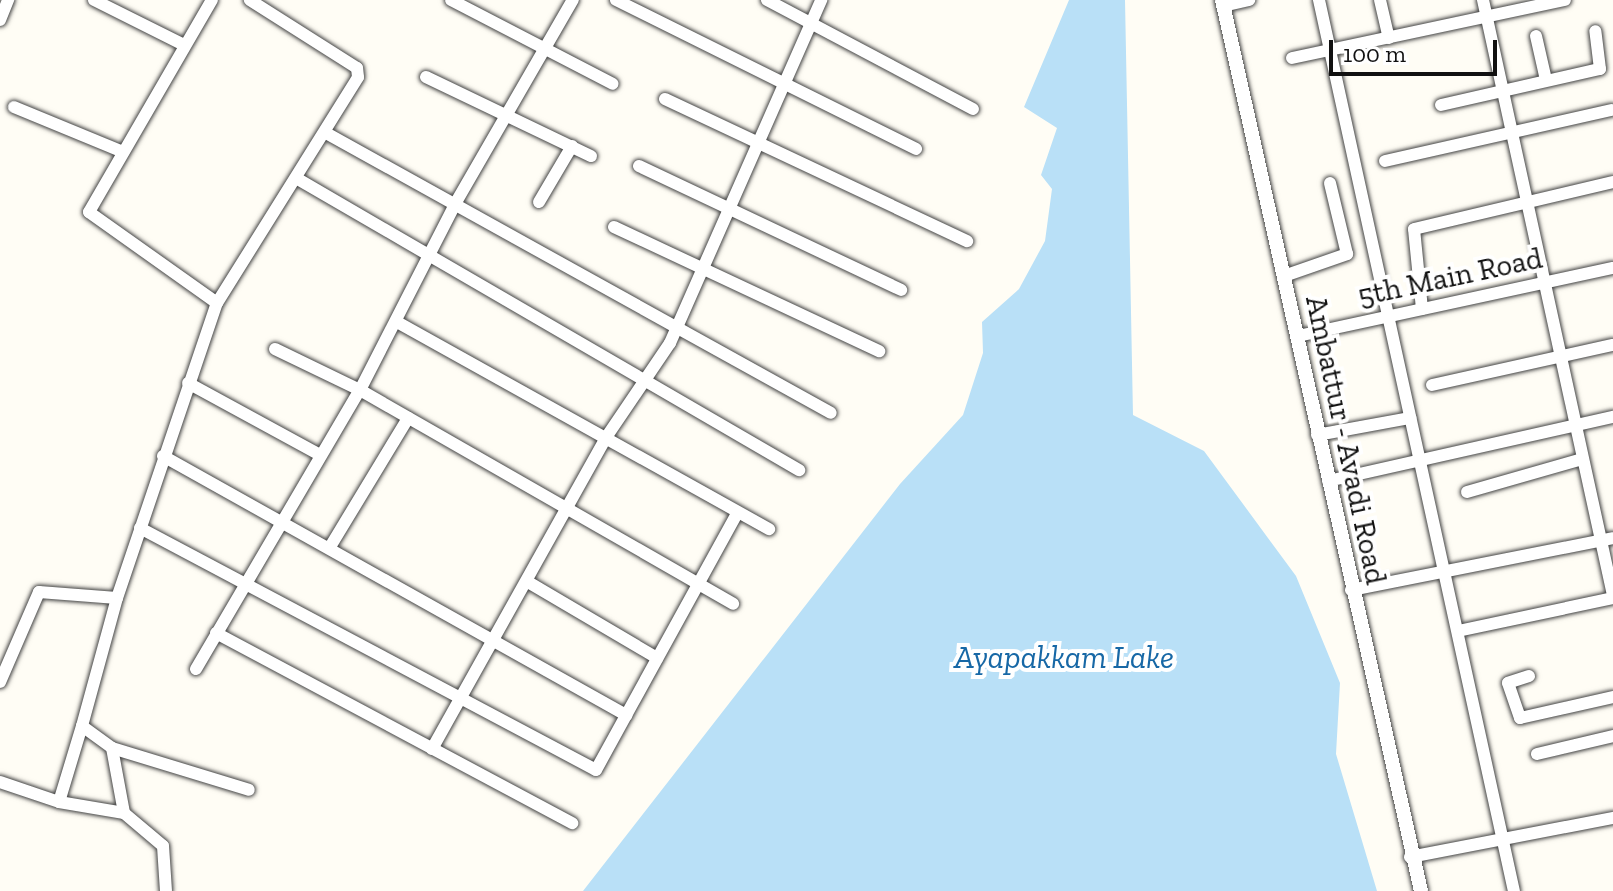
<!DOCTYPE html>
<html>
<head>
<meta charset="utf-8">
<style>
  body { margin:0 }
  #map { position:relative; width:1613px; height:891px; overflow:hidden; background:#fffdf5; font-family:"Zilla Slab",serif }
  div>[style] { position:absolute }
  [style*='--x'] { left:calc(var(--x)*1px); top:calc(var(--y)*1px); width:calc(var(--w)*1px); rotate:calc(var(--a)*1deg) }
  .water>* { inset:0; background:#b9e0f7 }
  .roads { filter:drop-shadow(0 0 2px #444) drop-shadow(0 0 2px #444) }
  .minor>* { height:12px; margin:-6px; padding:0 6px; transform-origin:6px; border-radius:6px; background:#fff }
  .tertiary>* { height:14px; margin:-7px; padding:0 7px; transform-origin:7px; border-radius:7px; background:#fff }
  span { translate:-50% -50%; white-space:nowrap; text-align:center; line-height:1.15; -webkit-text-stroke:8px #fff; paint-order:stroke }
  .street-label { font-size:30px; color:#111 }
  .water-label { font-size:32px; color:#1768a6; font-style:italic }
  .scale { position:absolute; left:1329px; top:40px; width:168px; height:36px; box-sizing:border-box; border:4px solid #111; border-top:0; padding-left:10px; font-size:24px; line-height:28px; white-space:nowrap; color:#111; -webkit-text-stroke:6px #fff; paint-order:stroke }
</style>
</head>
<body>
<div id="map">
  <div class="water">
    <i style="clip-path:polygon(1069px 0,1125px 0,1133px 415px,1204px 451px,1296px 576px,1340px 683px,1336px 754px,1377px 891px,583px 891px,900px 484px,963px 415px,983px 353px,982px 322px,1019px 289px,1045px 241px,1052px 189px,1041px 175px,1057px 128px,1024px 107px)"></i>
  </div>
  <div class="roads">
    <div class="minor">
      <i style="--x:94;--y:0;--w:101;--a:26.6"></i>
      <i style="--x:451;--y:0;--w:182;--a:27.4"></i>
      <i style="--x:616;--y:0;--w:335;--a:26.4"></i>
      <i style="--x:767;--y:0;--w:233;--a:27.9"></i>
      <i style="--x:1319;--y:0;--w:912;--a:77.66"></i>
      <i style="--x:1380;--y:0;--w:39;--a:77"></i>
      <i style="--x:1483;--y:0;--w:609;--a:77.68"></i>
      <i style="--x:1223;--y:6;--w:27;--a:-13"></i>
      <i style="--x:0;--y:20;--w:22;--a:-68"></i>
      <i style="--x:1536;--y:36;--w:45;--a:77.2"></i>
      <i style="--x:1292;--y:58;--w:279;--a:-12"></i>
      <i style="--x:426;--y:77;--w:183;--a:25.6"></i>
      <i style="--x:665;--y:99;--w:334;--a:25.2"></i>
      <i style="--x:1441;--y:105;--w:163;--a:-12.8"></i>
      <i style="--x:1600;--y:69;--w:38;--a:-97"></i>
      <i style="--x:14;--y:107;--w:118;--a:22.4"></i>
      <i style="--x:326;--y:133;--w:577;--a:29.01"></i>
      <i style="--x:1385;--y:161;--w:232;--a:-12.7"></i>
      <i style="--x:639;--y:166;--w:290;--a:25.3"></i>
      <i style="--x:296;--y:178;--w:582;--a:30.14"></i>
      <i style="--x:539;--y:202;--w:65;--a:-59.5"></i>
      <i style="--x:614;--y:227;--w:293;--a:25.1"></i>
      <i style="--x:1284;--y:276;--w:67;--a:-19.2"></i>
      <i style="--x:1347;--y:254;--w:73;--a:-103.5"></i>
      <i style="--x:217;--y:303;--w:266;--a:-58"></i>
      <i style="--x:358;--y:77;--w:9;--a:-96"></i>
      <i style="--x:357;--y:68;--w:127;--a:-147.6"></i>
      <i style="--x:1422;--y:309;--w:80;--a:-95.7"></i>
      <i style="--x:1414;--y:229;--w:204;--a:-13.3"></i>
      <i style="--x:397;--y:322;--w:426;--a:29.1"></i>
      <i style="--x:1298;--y:336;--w:322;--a:-12.2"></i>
      <i style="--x:275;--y:349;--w:94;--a:25.8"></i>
      <i style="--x:360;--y:390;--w:430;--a:29.8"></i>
      <i style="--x:188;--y:383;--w:150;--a:28.6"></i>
      <i style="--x:1432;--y:385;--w:185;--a:-12.5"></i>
      <i style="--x:1317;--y:435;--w:95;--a:-10.4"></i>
      <i style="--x:163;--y:456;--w:531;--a:29.22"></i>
      <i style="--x:1328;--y:481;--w:292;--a:-12.7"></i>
      <i style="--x:1467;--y:492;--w:120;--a:-16"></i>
      <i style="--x:140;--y:528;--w:516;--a:27.95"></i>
      <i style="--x:596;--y:770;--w:294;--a:-61.2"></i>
      <i style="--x:330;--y:547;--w:151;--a:-58.8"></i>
      <i style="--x:528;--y:582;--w:150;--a:30.5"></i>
      <i style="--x:1351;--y:590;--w:267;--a:-11.2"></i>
      <i style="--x:117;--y:598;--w:133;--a:105.3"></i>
      <i style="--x:82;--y:726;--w:37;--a:36"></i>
      <i style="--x:112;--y:748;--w:66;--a:79.5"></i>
      <i style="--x:124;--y:813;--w:51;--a:40.2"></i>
      <i style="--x:163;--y:846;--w:45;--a:86.2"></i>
      <i style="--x:1458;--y:631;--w:158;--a:-12"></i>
      <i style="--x:216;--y:633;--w:404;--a:28.1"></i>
      <i style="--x:196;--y:669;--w:324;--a:-59.6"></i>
      <i style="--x:360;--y:390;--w:209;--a:-62.9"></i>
      <i style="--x:455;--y:204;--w:236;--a:-60"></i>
      <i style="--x:1529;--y:676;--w:22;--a:162"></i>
      <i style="--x:1508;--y:683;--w:37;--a:71"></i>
      <i style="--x:1520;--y:718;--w:95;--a:-12.7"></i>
      <i style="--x:0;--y:682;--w:98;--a:-66.6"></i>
      <i style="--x:39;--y:592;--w:78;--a:4.4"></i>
      <i style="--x:117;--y:598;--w:311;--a:-71.3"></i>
      <i style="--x:217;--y:303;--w:157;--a:-144.6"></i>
      <i style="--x:89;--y:212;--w:245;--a:-59.9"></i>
      <i style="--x:112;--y:748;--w:143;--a:17"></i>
      <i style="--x:432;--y:749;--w:355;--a:-60.8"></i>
      <i style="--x:605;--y:439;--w:116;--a:-55.9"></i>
      <i style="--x:670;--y:343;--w:375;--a:-66.2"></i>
      <i style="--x:1537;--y:754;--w:78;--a:-13.3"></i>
      <i style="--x:0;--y:782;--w:62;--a:18.7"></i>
      <i style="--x:59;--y:802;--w:79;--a:-73.2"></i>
      <i style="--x:59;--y:802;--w:66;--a:9.6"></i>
      <i style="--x:1410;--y:857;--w:207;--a:-10.9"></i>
    </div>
    <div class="tertiary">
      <i style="--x:1222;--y:0;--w:913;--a:77.41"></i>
    </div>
  </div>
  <div class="street-label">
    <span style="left:1450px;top:277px;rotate:-12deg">5th Main Road</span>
    <span style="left:1346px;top:440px;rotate:78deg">Ambattur - Avadi Road</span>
  </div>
  <div class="water-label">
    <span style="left:1064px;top:657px">Ayapakkam Lake</span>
  </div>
  <div class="scale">100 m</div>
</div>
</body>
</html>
